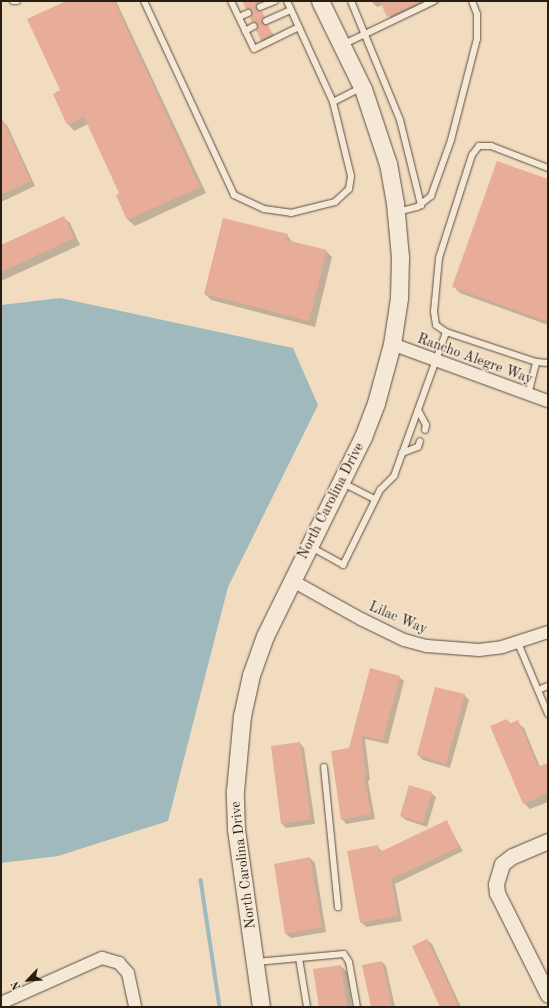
<!DOCTYPE html>
<html>
<head>
<meta charset="utf-8">
<style>
  body { margin:0 }
  #map { position:relative; width:549px; height:1008px; overflow:hidden; background:#f1dcc0; font-family:"Old Standard TT",serif }
  div>[style] { position:absolute }
  [style*='--x'] { left:calc(var(--x)*1px); top:calc(var(--y)*1px); width:calc(var(--w)*1px); rotate:calc(var(--a)*1deg) }
  .water>* { inset:0; background:#9fb9bc }
  .shadow>* { inset:0; background:#0003 }
  .stream>* { height:3.5px; margin:-1.75px; padding:0 1.75px; transform-origin:1.75px; border-radius:1.75px; background:#9fb9bc }
  .building>* { inset:0; background:#e7ad99 }
  .roads { filter:drop-shadow(0 0 1px #5a4e3f) drop-shadow(0 0 1px #5a4e3f) }
  .service>* { height:6px; margin:-3px; padding:0 3px; transform-origin:3px; border-radius:3px; background:#f6e8d6 }
  .minor>* { height:12px; margin:-6px; padding:0 6px; transform-origin:6px; border-radius:6px; background:#f6e8d6 }
  .tertiary>* { height:15px; margin:-7.5px; padding:0 7.5px; transform-origin:7.5px; border-radius:7.5px; background:#f6e8d6 }
  .secondary>* { height:17px; margin:-8.5px; padding:0 8.5px; transform-origin:8.5px; border-radius:8.5px; background:#f6e8d6 }
  span { translate:-50% -50%; white-space:nowrap; text-align:center; line-height:1.15; -webkit-text-stroke:3px #f6e8d6; paint-order:stroke }
  .street-label { font-size:14px; color:#271e14 }
  .frame { position:absolute; inset:0; border:2px solid #271e14; pointer-events:none }
  .north { position:absolute; left:8px; top:960px; width:40px; height:40px; -webkit-text-stroke:3px #f6e8d6; paint-order:stroke; rotate:245deg; font-size:11px; font-weight:700; line-height:16px; text-align:center; color:#271e14 }
  .north::after { content:''; display:block; margin:auto; width:14px; height:18px; background:#271e14; clip-path:polygon(50% 0,100% 100%,50% 72%,0 100%) }
</style>
</head>
<body>
<div id="map">
  <div class="water">
    <i style="clip-path:polygon(60px 298px,293px 348px,318px 405px,228px 587px,168px 821px,58px 856px,1px 863px,1px 305px)"></i>
  </div>
  <div class="shadow">
    <i style="clip-path:polygon(69px 1px,116px 1px,206px 193px,135px 226px,128px 220px,117px 195px,120px 194px,88px 124px,74px 131px,68px 124px,62px 91px)"></i>
    <i style="clip-path:polygon(243px 1px,259px 1px,261px 12px,269px 22px,267px 25px,277px 40px,266px 45px,262px 40px,258px 27px)"></i>
    <i style="clip-path:polygon(371px 1px,443px 1px,394px 23px,383px 5px,377px 7px)"></i>
    <i style="clip-path:polygon(1px 121px,7px 125px,35px 186px,1px 202px)"></i>
    <i style="clip-path:polygon(548px 181px,548px 325px,460px 293px,454px 287px)"></i>
    <i style="clip-path:polygon(63px 217px,70px 223px,80px 245px,1px 281px,1px 246px)"></i>
    <i style="clip-path:polygon(287px 235px,293px 243px,326px 251px,332px 257px,315px 327px,211px 300px,205px 294px)"></i>
    <i style="clip-path:polygon(399px 677px,404px 681px,388px 744px,365px 739px,370px 780px,368px 781px,375px 819px,346px 824px,342px 819px,350px 749px)"></i>
    <i style="clip-path:polygon(464px 695px,469px 700px,450px 768px,423px 760px,418px 755px)"></i>
    <i style="clip-path:polygon(507px 720px,511px 724px,517px 722px,524px 728px,540px 767px,548px 764px,548px 802px,530px 809px,524px 803px)"></i>
    <i style="clip-path:polygon(300px 743px,304px 748px,315px 824px,286px 828px,282px 824px)"></i>
    <i style="clip-path:polygon(431px 793px,436px 797px,427px 827px,406px 820px,401px 816px)"></i>
    <i style="clip-path:polygon(446px 822px,463px 851px,395px 884px,402px 921px,366px 927px,361px 922px,378px 847px,383px 852px)"></i>
    <i style="clip-path:polygon(310px 858px,315px 863px,326px 932px,291px 938px,286px 934px)"></i>
    <i style="clip-path:polygon(427px 940px,432px 944px,461px 1007px,441px 1007px)"></i>
    <i style="clip-path:polygon(382px 962px,386px 966px,395px 1007px,372px 1007px)"></i>
    <i style="clip-path:polygon(341px 966px,347px 972px,352px 1007px,320px 1007px)"></i>
  </div>
  <div class="stream">
    <i style="--x:201;--y:880;--w:128;--a:81.5"></i>
  </div>
  <div class="building">
    <i style="clip-path:polygon(66px 1px,114px 1px,200px 187px,127px 220px,116px 195px,119px 193px,84px 117px,67px 125px,53px 94px,60px 90px,27px 19px)"></i>
    <i style="clip-path:polygon(242px 1px,257px 1px,256px 9px,262px 11px,264px 17px,262px 23px,268px 25px,273px 35px,261px 41px,256px 30px,258px 24px,252px 22px,250px 17px,252px 11px,246px 9px)"></i>
    <i style="clip-path:polygon(380px 1px,423px 1px,387px 17px)"></i>
    <i style="clip-path:polygon(1px 116px,31px 181px,1px 195px)"></i>
    <i style="clip-path:polygon(497px 161px,548px 179px,548px 322px,452px 287px)"></i>
    <i style="clip-path:polygon(64px 216px,74px 238px,1px 272px,1px 245px)"></i>
    <i style="clip-path:polygon(223px 218px,288px 234px,286px 240px,327px 250px,309px 321px,204px 294px)"></i>
    <i style="clip-path:polygon(370px 668px,400px 676px,383px 740px,361px 735px,366px 776px,364px 776px,371px 814px,341px 820px,331px 751px,349px 748px)"></i>
    <i style="clip-path:polygon(435px 687px,465px 694px,446px 764px,417px 755px)"></i>
    <i style="clip-path:polygon(507px 719px,509px 724px,518px 720px,538px 767px,548px 763px,548px 793px,523px 804px,490px 726px)"></i>
    <i style="clip-path:polygon(300px 742px,311px 819px,281px 824px,271px 746px)"></i>
    <i style="clip-path:polygon(409px 785px,432px 792px,423px 823px,400px 816px)"></i>
    <i style="clip-path:polygon(447px 820px,459px 847px,391px 879px,398px 916px,360px 923px,347px 851px,378px 845px,380px 852px)"></i>
    <i style="clip-path:polygon(310px 857px,322px 927px,285px 934px,274px 864px)"></i>
    <i style="clip-path:polygon(427px 939px,459px 1007px,440px 1007px,412px 946px)"></i>
    <i style="clip-path:polygon(382px 961px,392px 1007px,371px 1007px,362px 965px)"></i>
    <i style="clip-path:polygon(341px 965px,347px 1007px,319px 1007px,313px 969px)"></i>
  </div>
  <div class="roads">
    <div class="service">
      <i style="--x:13;--y:1;--w:4;--a:0"></i>
      <i style="--x:144;--y:1;--w:214;--a:65.1"></i>
      <i style="--x:234;--y:195;--w:33;--a:25"></i>
      <i style="--x:264;--y:209;--w:27;--a:8"></i>
      <i style="--x:291;--y:213;--w:45;--a:-14"></i>
      <i style="--x:335;--y:202;--w:19;--a:-43"></i>
      <i style="--x:349;--y:189;--w:13;--a:-81"></i>
      <i style="--x:351;--y:176;--w:76;--a:-103.7"></i>
      <i style="--x:333;--y:102;--w:31;--a:-27"></i>
      <i style="--x:231;--y:1;--w:53;--a:64.4"></i>
      <i style="--x:254;--y:49;--w:50;--a:-26.1"></i>
      <i style="--x:287;--y:1;--w:111;--a:65.5"></i>
      <i style="--x:351;--y:1;--w:129;--a:67.6"></i>
      <i style="--x:400;--y:120;--w:88;--a:76.1"></i>
      <i style="--x:260;--y:7;--w:16;--a:-22"></i>
      <i style="--x:239;--y:17;--w:10;--a:-24"></i>
      <i style="--x:266;--y:21;--w:27;--a:-24"></i>
      <i style="--x:245;--y:31;--w:10;--a:-29"></i>
      <i style="--x:342;--y:45;--w:102;--a:-25.6"></i>
      <i style="--x:548;--y:168;--w:61;--a:-158.9"></i>
      <i style="--x:491;--y:146;--w:12;--a:180"></i>
      <i style="--x:479;--y:146;--w:11;--a:128"></i>
      <i style="--x:472;--y:155;--w:108;--a:107.8"></i>
      <i style="--x:439;--y:258;--w:54;--a:95.3"></i>
      <i style="--x:434;--y:312;--w:13;--a:81"></i>
      <i style="--x:436;--y:325;--w:12;--a:35"></i>
      <i style="--x:446;--y:332;--w:95;--a:18.4"></i>
      <i style="--x:536;--y:362;--w:12;--a:5"></i>
      <i style="--x:397;--y:212;--w:21;--a:-14"></i>
      <i style="--x:417;--y:207;--w:18;--a:-38"></i>
      <i style="--x:431;--y:196;--w:59;--a:-70.3"></i>
      <i style="--x:451;--y:140;--w:104;--a:-75.6"></i>
      <i style="--x:477;--y:39;--w:25;--a:-90"></i>
      <i style="--x:477;--y:14;--w:14;--a:-111"></i>
      <i style="--x:528;--y:395;--w:34;--a:-76"></i>
      <i style="--x:418;--y:410;--w:17;--a:62"></i>
      <i style="--x:426;--y:425;--w:5;--a:101"></i>
      <i style="--x:402;--y:453;--w:17;--a:-21"></i>
      <i style="--x:418;--y:447;--w:6;--a:-72"></i>
      <i style="--x:343;--y:483;--w:36;--a:27"></i>
      <i style="--x:311;--y:547;--w:37;--a:29"></i>
      <i style="--x:343;--y:565;--w:84;--a:-63.7"></i>
      <i style="--x:380;--y:490;--w:20;--a:-45"></i>
      <i style="--x:394;--y:476;--w:153;--a:-70.1"></i>
      <i style="--x:518;--y:643;--w:77;--a:67.1"></i>
      <i style="--x:538;--y:690;--w:11;--a:-22"></i>
      <i style="--x:324;--y:767;--w:141;--a:84.3"></i>
      <i style="--x:299;--y:958;--w:50;--a:80.7"></i>
      <i style="--x:256;--y:962;--w:88;--a:-5.2"></i>
      <i style="--x:344;--y:954;--w:9;--a:58"></i>
      <i style="--x:349;--y:962;--w:46;--a:79.9"></i>
    </div>
    <div class="minor">
      <i style="--x:392;--y:344;--w:166;--a:20.1"></i>
      <i style="--x:291;--y:580;--w:80;--a:29.1"></i>
      <i style="--x:361;--y:619;--w:48;--a:26"></i>
      <i style="--x:404;--y:640;--w:24;--a:15"></i>
      <i style="--x:427;--y:646;--w:52;--a:4.4"></i>
      <i style="--x:479;--y:650;--w:23;--a:-7"></i>
      <i style="--x:502;--y:647;--w:48;--a:-18.1"></i>
      <i style="--x:1;--y:1003;--w:111;--a:-24"></i>
      <i style="--x:102;--y:958;--w:18;--a:16"></i>
      <i style="--x:119;--y:963;--w:13;--a:48"></i>
      <i style="--x:128;--y:973;--w:35;--a:78"></i>
    </div>
    <div class="tertiary">
      <i style="--x:548;--y:841;--w:39;--a:157"></i>
      <i style="--x:512;--y:856;--w:13;--a:141"></i>
      <i style="--x:502;--y:864;--w:21;--a:107"></i>
      <i style="--x:496;--y:884;--w:9;--a:84"></i>
      <i style="--x:497;--y:893;--w:114;--a:63.4"></i>
    </div>
    <div class="secondary">
      <i style="--x:261;--y:1007;--w:180;--a:-98"></i>
      <i style="--x:236;--y:829;--w:38;--a:-92"></i>
      <i style="--x:235;--y:791;--w:75;--a:-84.7"></i>
      <i style="--x:242;--y:716;--w:42;--a:-77.6"></i>
      <i style="--x:251;--y:675;--w:41;--a:-70.3"></i>
      <i style="--x:265;--y:636;--w:222;--a:-63.8"></i>
      <i style="--x:363;--y:437;--w:36;--a:-69"></i>
      <i style="--x:376;--y:403;--w:61;--a:-74.8"></i>
      <i style="--x:392;--y:344;--w:47;--a:-81.3"></i>
      <i style="--x:399;--y:298;--w:41;--a:-88.6"></i>
      <i style="--x:400;--y:257;--w:54;--a:-95.3"></i>
      <i style="--x:395;--y:203;--w:40;--a:-100"></i>
      <i style="--x:388;--y:164;--w:79;--a:-108.4"></i>
      <i style="--x:363;--y:89;--w:98;--a:-116"></i>
    </div>
  </div>
  <div class="street-label">
    <span style="left:475px;top:359px;rotate:20deg">Rancho Alegre Way</span>
    <span style="left:331px;top:501px;rotate:-63deg">North Carolina Drive</span>
    <span style="left:398px;top:618px;rotate:23deg">Lilac Way</span>
    <span style="left:243px;top:865px;rotate:-97deg">North Carolina Drive</span>
  </div>
  <div class="frame"></div>
  <div class="north">N</div>
</div>
</body>
</html>
